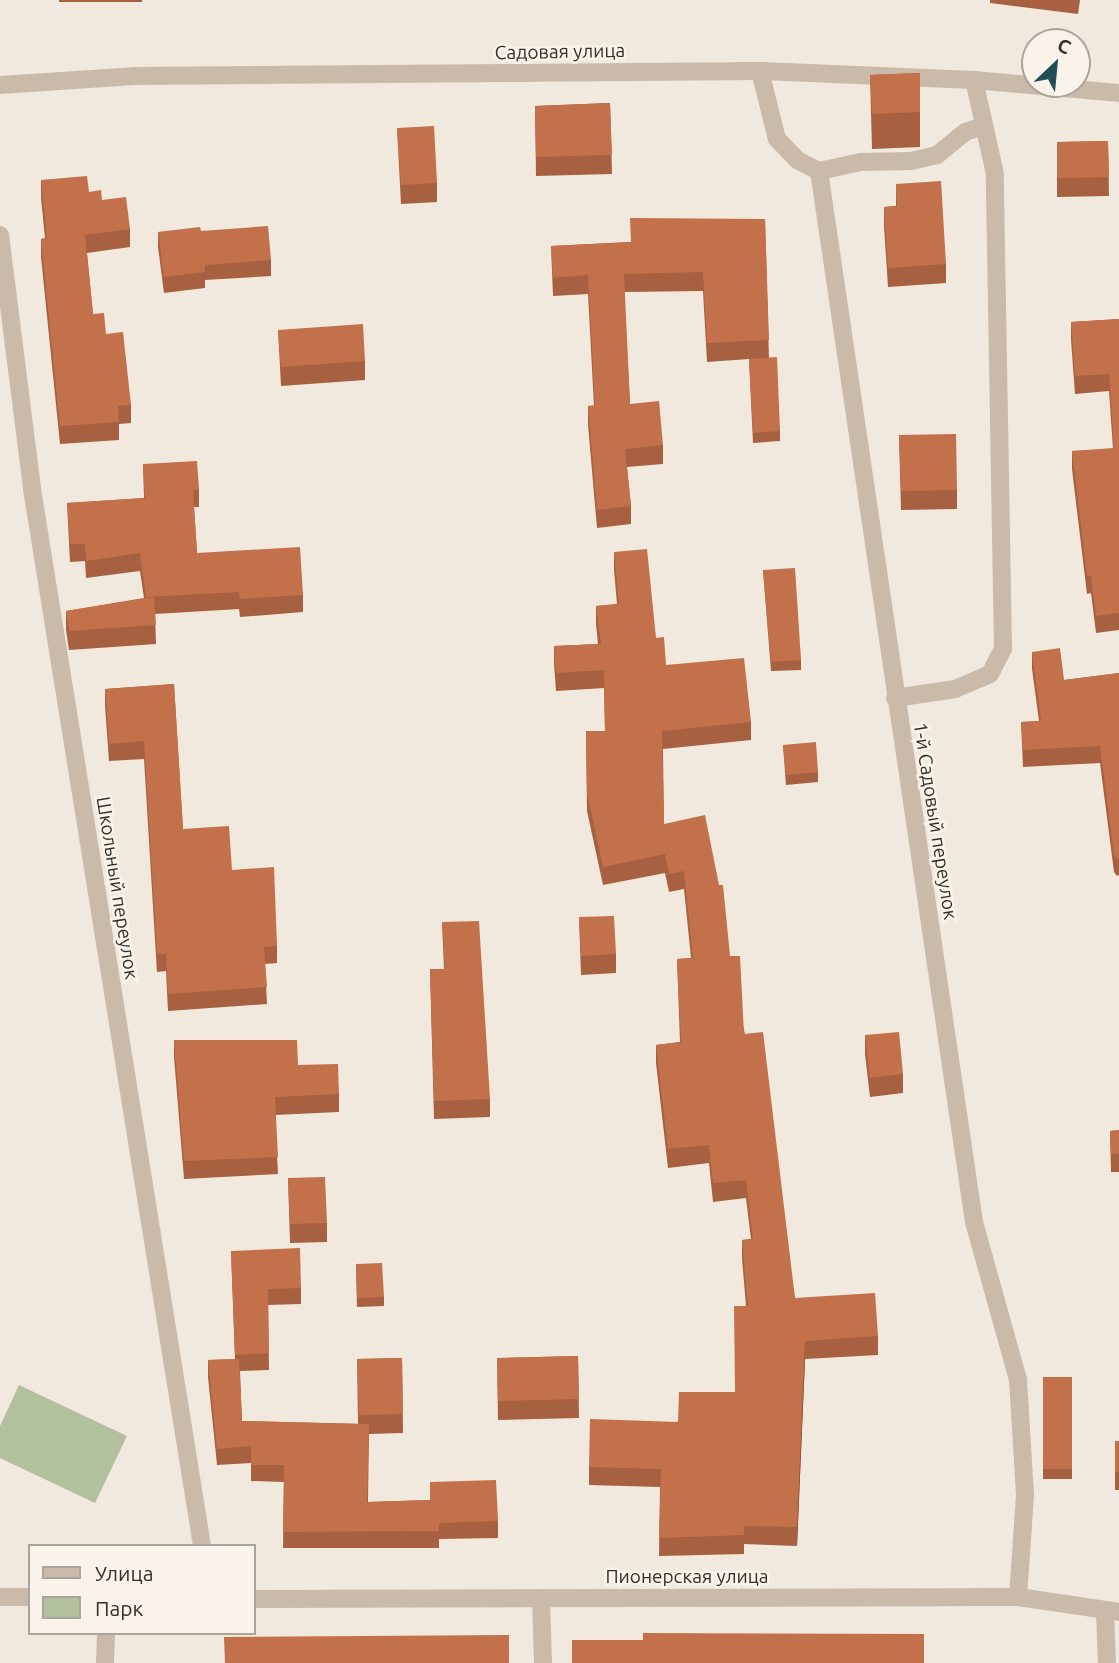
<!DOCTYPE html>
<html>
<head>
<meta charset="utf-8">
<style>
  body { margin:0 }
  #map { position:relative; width:1119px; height:1663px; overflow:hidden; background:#f1e9dd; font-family:Ubuntu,sans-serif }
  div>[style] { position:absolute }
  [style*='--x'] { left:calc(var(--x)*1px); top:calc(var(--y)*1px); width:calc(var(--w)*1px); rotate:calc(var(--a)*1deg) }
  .green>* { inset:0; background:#b2c09d }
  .service>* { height:18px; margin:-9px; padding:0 9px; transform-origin:9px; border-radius:9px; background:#c9baa9 }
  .minor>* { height:18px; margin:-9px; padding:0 9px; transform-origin:9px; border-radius:9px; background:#c9baa9 }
  .wall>* { inset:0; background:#a76140 }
  .shaded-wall>* { inset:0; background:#884f34 }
  .building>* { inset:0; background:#c2714b }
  span { translate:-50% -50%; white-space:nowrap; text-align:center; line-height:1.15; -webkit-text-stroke:5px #f9f3e9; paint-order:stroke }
  .street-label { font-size:19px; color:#372e29 }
  .legend { position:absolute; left:28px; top:1544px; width:228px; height:91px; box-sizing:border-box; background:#f9f3e9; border:2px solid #aba49c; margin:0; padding:9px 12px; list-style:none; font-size:21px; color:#372e29 }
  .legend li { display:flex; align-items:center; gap:14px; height:35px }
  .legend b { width:35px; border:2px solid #aba49c }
  .north { position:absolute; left:1021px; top:28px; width:70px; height:70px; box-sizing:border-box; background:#f9f3e9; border:2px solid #aba49c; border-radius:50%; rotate:26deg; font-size:19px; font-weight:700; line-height:28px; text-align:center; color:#372e29 }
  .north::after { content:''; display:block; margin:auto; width:24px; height:32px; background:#204f57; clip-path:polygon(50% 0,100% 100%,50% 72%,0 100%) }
</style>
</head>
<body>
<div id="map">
  <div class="green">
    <i style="clip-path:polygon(19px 1385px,127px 1436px,95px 1503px,0 1458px,0 1426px)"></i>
  </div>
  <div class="service">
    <i style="--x:819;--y:171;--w:43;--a:-12.1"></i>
    <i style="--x:861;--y:162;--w:50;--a:-1.1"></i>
    <i style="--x:911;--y:161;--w:27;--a:-13"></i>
    <i style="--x:937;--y:155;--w:36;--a:-39"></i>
    <i style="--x:965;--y:132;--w:20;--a:-18"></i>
    <i style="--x:541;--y:1598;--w:65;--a:88.2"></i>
    <i style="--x:105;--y:1663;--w:30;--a:-88"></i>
  </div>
  <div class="minor">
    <i style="--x:760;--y:71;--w:70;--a:76"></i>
    <i style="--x:777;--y:139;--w:29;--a:46"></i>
    <i style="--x:797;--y:160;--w:25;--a:27"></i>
    <i style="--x:819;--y:171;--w:1062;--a:81.61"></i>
    <i style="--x:974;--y:1222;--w:164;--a:74.4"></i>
    <i style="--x:1018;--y:1380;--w:115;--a:86.5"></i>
    <i style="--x:1025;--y:1495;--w:102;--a:93.9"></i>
    <i style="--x:0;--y:85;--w:134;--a:-3.8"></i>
    <i style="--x:134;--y:76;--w:626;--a:-0.46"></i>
    <i style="--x:760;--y:71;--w:214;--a:2.4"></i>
    <i style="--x:974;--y:80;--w:146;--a:5.1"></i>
    <i style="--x:0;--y:235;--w:256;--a:82.8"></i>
    <i style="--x:32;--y:489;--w:1071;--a:80.86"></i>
    <i style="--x:895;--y:698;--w:61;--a:-8.5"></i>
    <i style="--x:955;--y:689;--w:38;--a:-23"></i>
    <i style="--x:990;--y:674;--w:28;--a:-63"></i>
    <i style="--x:1003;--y:649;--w:475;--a:-91"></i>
    <i style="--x:995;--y:174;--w:96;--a:-102.6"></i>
    <i style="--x:0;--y:1597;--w:30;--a:0"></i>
    <i style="--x:254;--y:1599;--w:764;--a:-0.15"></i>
    <i style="--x:1018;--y:1597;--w:102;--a:8.4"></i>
    <i style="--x:1105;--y:1612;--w:51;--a:87.8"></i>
  </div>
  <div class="wall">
    <i style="clip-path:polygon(59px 0,142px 0,142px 2px,59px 2px)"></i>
    <i style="clip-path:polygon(990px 0,1080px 0,1078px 14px,990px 3px)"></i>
    <i style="clip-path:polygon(920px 73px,920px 147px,872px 149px,870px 75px)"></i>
    <i style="clip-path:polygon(610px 103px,612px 174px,536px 176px,535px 106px)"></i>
    <i style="clip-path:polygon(397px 128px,437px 183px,437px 202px,401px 204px)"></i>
    <i style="clip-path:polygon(1108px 141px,1109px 196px,1057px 197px,1057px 142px)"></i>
    <i style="clip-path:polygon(41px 180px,89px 192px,102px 200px,130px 229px,130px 247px,87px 253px,93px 314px,106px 334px,131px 405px,131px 423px,119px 424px,119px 440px,60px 444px,41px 257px,41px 239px,45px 238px,41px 198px)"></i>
    <i style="clip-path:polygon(896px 184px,946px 264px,946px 283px,888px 287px,884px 226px,884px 207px,896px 206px)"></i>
    <i style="clip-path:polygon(765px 219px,769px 358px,780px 431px,780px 441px,753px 443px,749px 359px,707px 362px,703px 291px,624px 292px,630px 404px,663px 445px,663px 464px,627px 467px,631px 506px,631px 524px,597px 528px,588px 425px,588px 406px,594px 406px,588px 294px,553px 296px,551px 246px,630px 242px)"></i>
    <i style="clip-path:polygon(201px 231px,271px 260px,271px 276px,205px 280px,205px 288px,164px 293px,158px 247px,158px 232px)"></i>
    <i style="clip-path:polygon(1119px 319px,1119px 630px,1096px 633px,1091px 593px,1087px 594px,1072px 469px,1072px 451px,1113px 449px,1109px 391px,1075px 394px,1071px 340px,1071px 322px)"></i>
    <i style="clip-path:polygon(278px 330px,365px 361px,365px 380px,281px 386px)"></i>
    <i style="clip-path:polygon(899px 435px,957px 490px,957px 509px,901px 510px)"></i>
    <i style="clip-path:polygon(143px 464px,199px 489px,199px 507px,194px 507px,197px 553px,303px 595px,303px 612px,240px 617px,239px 609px,155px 614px,156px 644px,69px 650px,66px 630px,66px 611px,144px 598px,140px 571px,86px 578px,85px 561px,70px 562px,67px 503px,144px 498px)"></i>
    <i style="clip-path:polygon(614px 552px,656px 638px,666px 665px,751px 722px,751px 740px,663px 749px,664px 824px,730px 956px,795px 1298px,878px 1336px,878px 1355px,805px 1359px,797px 1546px,744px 1544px,744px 1554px,659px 1556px,660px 1487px,589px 1485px,589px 1467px,735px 1392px,746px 1306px,742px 1258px,742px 1240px,751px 1239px,746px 1198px,713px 1202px,709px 1163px,668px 1168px,656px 1063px,656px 1045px,680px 1042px,677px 959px,691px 958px,684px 889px,669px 892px,665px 873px,603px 885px,587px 811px,586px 731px,605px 731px,604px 688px,556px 691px,554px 664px,554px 646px,598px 644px,596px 624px,596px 606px,617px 604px,614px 570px)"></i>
    <i style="clip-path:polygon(763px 570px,801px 660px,801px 670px,771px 671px)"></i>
    <i style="clip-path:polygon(1032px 652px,1064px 680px,1119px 673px,1119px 875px,1117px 876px,1114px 872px,1100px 763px,1023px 767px,1021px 722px,1039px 721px,1032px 669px)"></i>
    <i style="clip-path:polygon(174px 684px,183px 829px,232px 870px,277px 946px,277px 963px,265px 964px,267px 1004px,168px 1011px,166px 971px,157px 972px,144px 759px,109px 761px,105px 706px,105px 689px)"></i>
    <i style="clip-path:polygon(783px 745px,818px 772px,818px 782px,786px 785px)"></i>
    <i style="clip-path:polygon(579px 917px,616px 954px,616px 973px,581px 975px)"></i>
    <i style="clip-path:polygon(442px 922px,490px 1099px,490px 1117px,434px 1119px,430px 969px,444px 969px)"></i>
    <i style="clip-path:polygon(865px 1035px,903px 1074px,903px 1093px,870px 1097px,865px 1054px)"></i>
    <i style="clip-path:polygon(174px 1040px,298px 1065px,339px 1094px,339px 1112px,275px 1115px,278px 1174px,184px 1179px,174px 1057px)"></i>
    <i style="clip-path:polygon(1119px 1130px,1119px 1172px,1111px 1172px,1110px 1131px)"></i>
    <i style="clip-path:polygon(288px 1178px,327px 1223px,327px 1242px,290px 1243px)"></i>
    <i style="clip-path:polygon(231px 1251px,301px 1288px,301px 1304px,268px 1305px,269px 1370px,240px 1371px,242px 1421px,358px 1424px,357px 1359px,402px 1358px,403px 1433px,369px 1434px,368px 1502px,430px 1500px,430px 1482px,498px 1521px,498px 1538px,439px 1539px,439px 1548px,283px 1548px,284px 1482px,251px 1481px,251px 1463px,217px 1465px,208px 1377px,208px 1360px,235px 1359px)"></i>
    <i style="clip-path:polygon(356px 1264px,384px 1297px,384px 1306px,357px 1307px)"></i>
    <i style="clip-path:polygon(578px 1356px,579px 1418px,498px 1420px,497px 1358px)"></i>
    <i style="clip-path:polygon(1043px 1377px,1072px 1377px,1072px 1479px,1043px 1479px)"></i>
    <i style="clip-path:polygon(1115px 1441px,1119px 1441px,1119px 1490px,1115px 1490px)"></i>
  </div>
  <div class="shaded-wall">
    <i style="clip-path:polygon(805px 1341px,805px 1359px,797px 1546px,797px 1527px)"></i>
  </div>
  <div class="building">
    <i style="clip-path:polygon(920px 73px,920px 112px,872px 114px,870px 75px)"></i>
    <i style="clip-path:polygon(610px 103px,612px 155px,536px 157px,535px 106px)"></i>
    <i style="clip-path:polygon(434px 126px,437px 183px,401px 185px,397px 128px)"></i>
    <i style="clip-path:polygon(1108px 141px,1109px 177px,1057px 178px,1057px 142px)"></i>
    <i style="clip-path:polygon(87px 176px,89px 192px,101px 190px,102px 200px,126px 197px,130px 229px,85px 235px,93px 314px,104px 313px,106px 334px,123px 332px,131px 405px,118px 406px,119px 422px,60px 426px,41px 239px,47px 238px,41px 180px)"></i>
    <i style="clip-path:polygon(941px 181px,946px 264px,888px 268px,884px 207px,897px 206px,896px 184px)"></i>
    <i style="clip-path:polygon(630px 218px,765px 219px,769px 340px,707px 343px,703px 272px,624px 274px,630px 404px,659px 401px,663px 445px,625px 449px,631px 506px,597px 510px,588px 406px,595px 405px,588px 275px,553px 278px,551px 246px,631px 242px)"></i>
    <i style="clip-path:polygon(268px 226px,271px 260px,205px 265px,205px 272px,164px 277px,158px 232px,200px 227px,201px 231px)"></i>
    <i style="clip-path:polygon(1119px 319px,1119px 613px,1096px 616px,1091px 576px,1087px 576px,1072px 451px,1114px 448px,1109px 374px,1075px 376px,1071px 322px)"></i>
    <i style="clip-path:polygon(363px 324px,365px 361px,281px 367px,278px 330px)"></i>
    <i style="clip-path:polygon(777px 357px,780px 431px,753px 433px,749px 359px)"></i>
    <i style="clip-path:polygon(956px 434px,957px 490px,901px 491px,899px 435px)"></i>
    <i style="clip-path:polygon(197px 461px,199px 489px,193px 490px,197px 553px,300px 547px,303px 595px,240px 599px,239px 592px,146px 597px,140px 553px,86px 561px,85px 544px,70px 544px,67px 503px,145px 498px,143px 464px)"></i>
    <i style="clip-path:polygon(647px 549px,656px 638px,664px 637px,666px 665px,744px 658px,751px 722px,662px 731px,664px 824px,705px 815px,719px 885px,723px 885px,730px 956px,740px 956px,744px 1034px,763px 1032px,795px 1298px,875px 1293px,878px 1336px,805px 1341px,797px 1527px,744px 1526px,744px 1535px,659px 1538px,661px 1469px,589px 1467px,590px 1419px,678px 1422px,679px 1392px,735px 1392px,734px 1306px,748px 1306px,742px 1240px,753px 1239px,746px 1180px,713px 1183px,709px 1145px,668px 1149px,656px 1045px,681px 1042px,677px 959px,693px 958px,684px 871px,669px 874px,665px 854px,603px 867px,587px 793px,586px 731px,605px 731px,604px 670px,556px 673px,554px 646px,601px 644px,596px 606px,619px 604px,614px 552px)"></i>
    <i style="clip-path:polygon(795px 568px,801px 660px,771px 662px,763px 570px)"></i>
    <i style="clip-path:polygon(154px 597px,156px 625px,69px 631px,66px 611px)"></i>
    <i style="clip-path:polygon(1060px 648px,1064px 680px,1119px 673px,1119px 858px,1117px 859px,1114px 855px,1100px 746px,1023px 750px,1021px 722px,1041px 721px,1032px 652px)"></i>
    <i style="clip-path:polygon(174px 684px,183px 829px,229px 826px,232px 870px,274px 867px,277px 946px,264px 947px,267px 987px,168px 994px,166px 954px,157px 954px,144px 741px,109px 744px,105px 689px)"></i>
    <i style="clip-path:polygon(816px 742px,818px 772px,786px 775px,783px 745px)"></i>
    <i style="clip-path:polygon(614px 916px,616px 954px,581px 956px,579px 917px)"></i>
    <i style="clip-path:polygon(479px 921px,490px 1099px,434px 1101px,430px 969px,445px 969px,442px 922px)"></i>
    <i style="clip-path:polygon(899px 1032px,903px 1074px,870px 1078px,865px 1035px)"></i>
    <i style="clip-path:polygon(174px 1040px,297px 1040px,298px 1065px,338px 1064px,339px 1094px,275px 1097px,278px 1157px,184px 1161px)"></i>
    <i style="clip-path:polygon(1119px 1130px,1119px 1154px,1111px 1154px,1110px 1131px)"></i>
    <i style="clip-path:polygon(325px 1177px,327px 1223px,290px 1224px,288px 1178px)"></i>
    <i style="clip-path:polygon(300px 1248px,301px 1288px,268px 1289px,269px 1353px,235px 1355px,231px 1251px)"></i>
    <i style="clip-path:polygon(382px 1263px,384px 1297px,357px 1298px,356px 1264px)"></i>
    <i style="clip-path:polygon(578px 1356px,579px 1399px,498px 1401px,497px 1358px)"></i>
    <i style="clip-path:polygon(402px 1358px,403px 1414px,359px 1415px,357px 1359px)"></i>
    <i style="clip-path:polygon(239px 1359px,242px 1421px,369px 1424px,367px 1502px,430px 1500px,430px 1482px,496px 1480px,498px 1521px,439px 1523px,439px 1531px,283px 1532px,284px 1465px,251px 1465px,251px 1446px,217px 1449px,208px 1360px)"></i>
    <i style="clip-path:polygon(1043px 1377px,1072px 1377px,1072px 1469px,1043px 1469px)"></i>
    <i style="clip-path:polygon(1115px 1441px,1119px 1441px,1119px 1472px,1115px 1472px)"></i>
    <i style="clip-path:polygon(643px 1633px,924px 1634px,924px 1663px,572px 1663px,572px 1640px,643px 1640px)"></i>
    <i style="clip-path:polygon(509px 1635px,509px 1663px,225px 1663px,224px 1637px)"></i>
  </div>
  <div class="street-label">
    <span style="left:560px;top:52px;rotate:-1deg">Садовая улица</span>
    <span style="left:935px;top:821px;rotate:81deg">1-й Садовый переулок</span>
    <span style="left:117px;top:888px;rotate:81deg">Школьный переулок</span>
    <span style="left:687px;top:1577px">Пионерская улица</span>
  </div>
  <ul class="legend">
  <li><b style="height:9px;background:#c9baa9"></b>Улица</li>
  <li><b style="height:19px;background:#b2c09d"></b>Парк</li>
  </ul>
  <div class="north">С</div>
</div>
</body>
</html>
